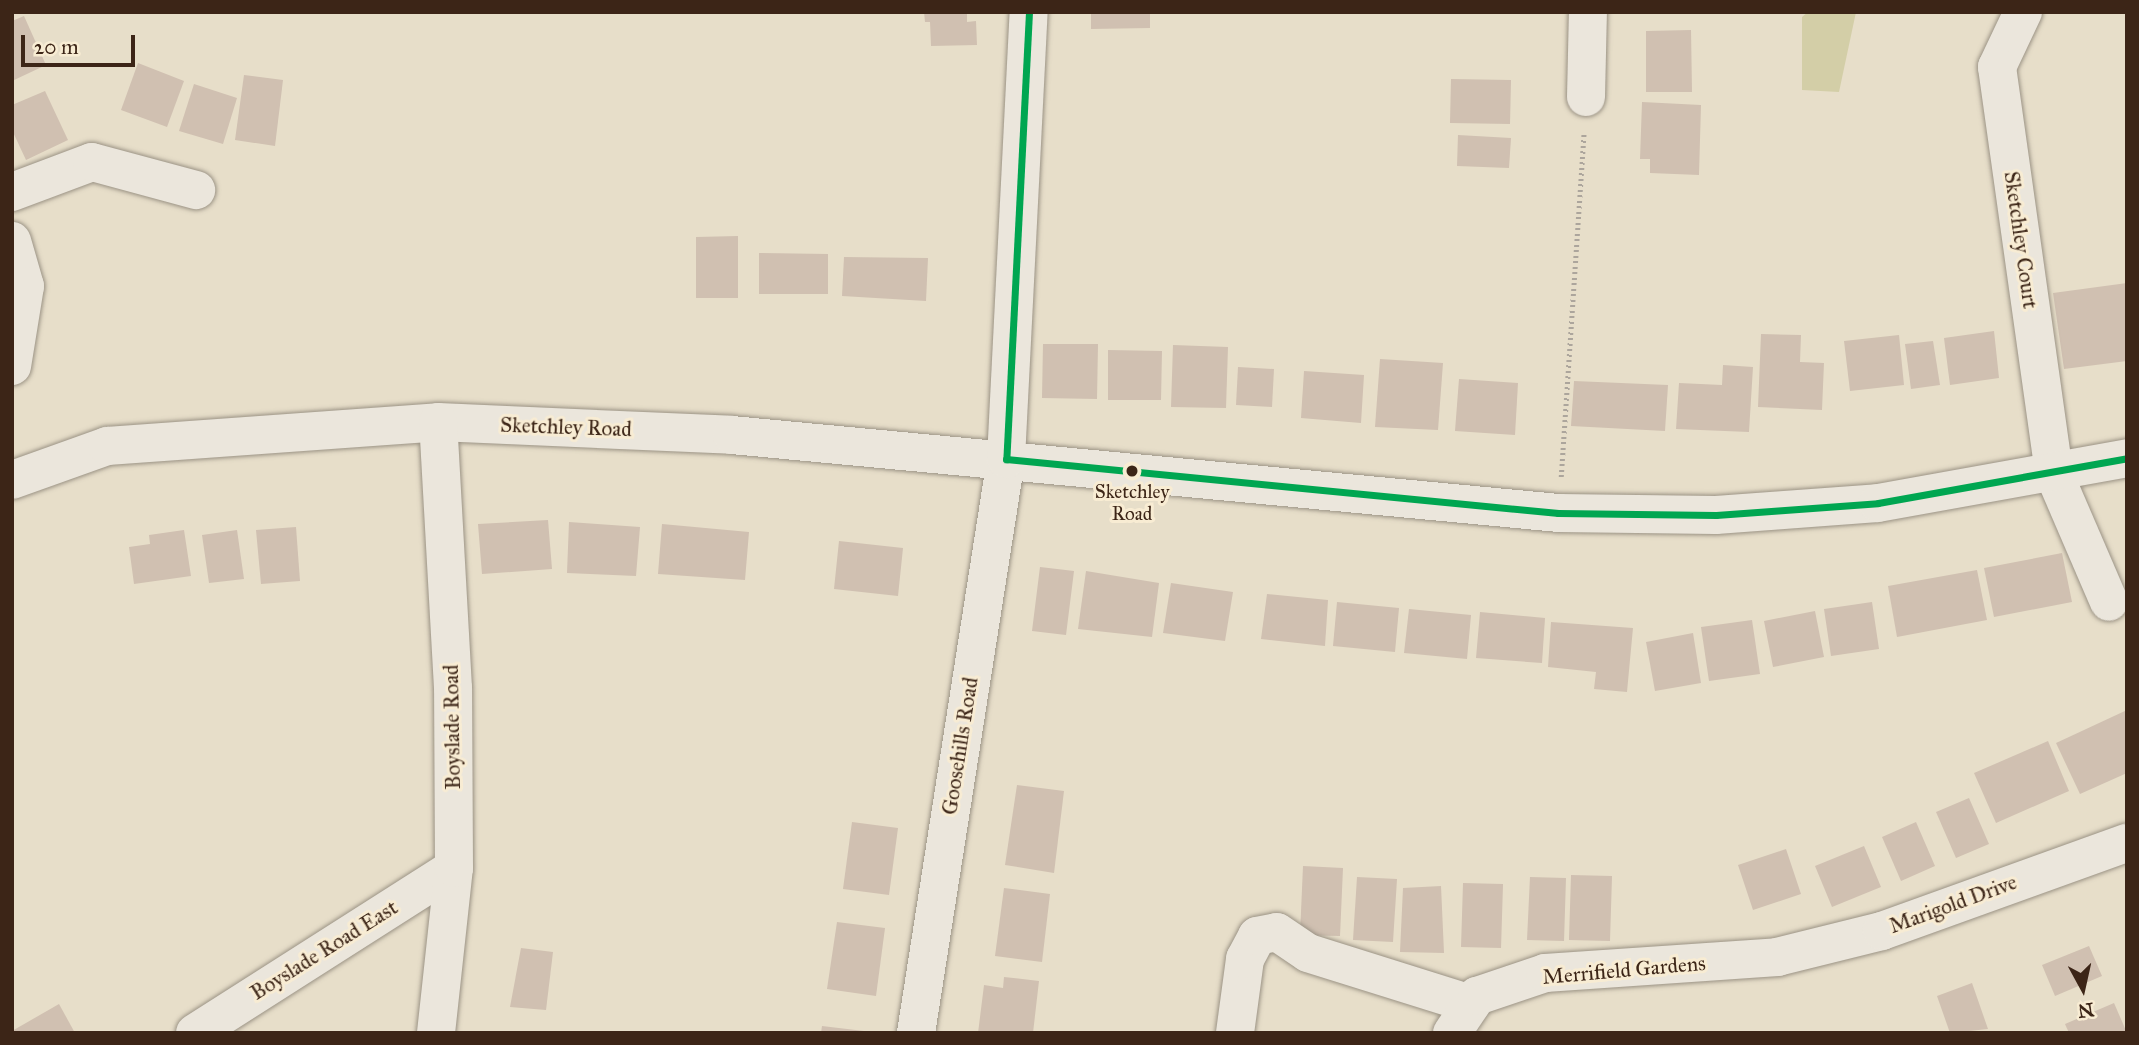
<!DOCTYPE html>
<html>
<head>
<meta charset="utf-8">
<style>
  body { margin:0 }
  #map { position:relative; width:2139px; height:1045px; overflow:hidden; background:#e7dec9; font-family:"IM FELL Great Primer",serif }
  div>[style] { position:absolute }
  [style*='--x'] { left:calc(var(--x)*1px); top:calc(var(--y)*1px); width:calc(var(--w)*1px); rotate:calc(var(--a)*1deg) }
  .green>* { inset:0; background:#d3cea7 }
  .building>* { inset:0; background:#d0c0b1 }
  .path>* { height:4.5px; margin-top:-2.25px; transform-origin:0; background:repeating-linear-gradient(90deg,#aca59c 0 2px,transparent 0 5.5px) }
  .roads { filter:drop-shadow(0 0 2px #9b9385) drop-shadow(0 0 2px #9b9385) }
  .minor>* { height:38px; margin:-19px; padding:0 19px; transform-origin:19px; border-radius:19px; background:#ebe6dc }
  .bus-1>* { height:7px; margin:-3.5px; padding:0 3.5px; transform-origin:3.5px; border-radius:3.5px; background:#00a651 }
  .dots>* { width:19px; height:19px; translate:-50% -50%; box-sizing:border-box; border:4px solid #f8ecd3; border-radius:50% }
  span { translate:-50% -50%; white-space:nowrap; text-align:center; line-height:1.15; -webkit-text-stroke:6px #f8ecd3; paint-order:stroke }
  .bus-label { font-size:19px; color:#3c2517 }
  .street-label { font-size:21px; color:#3c2517 }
  .frame { position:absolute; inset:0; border:14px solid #3c2517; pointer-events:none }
  .north { position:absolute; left:2048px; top:954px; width:70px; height:70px; -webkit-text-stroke:5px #f8ecd3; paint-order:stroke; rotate:172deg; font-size:19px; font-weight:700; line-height:28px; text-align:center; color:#3c2517 }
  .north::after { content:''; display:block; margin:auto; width:24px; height:32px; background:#3c2517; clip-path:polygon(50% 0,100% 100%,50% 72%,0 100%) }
  .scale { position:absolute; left:21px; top:35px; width:114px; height:32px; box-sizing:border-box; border:4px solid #3c2517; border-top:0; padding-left:9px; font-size:21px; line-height:24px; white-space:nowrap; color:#3c2517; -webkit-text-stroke:5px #f8ecd3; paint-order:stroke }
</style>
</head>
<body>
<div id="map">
  <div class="green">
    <i style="clip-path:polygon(1808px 12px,1856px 12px,1839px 92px,1802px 90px,1802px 17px)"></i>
  </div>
  <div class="building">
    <i style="clip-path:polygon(924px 12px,967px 12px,967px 22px,976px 21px,977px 45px,931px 46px,930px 22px,925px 22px)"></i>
    <i style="clip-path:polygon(1091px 12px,1150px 12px,1150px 28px,1091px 29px)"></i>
    <i style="clip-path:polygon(24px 16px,46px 65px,12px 81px,12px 21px)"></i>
    <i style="clip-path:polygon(1691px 30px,1692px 92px,1646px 92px,1646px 31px)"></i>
    <i style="clip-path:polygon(138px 63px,184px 81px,167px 127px,121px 110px)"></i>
    <i style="clip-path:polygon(244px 75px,283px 80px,275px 146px,235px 140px)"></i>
    <i style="clip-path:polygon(1451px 79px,1511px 80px,1510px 124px,1450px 123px)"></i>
    <i style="clip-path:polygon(194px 84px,237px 98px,223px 144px,179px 131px)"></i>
    <i style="clip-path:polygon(45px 91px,68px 140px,26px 160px,12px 130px,12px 105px)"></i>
    <i style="clip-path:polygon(1642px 102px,1701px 105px,1699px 175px,1650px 173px,1650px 159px,1640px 159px)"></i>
    <i style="clip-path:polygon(1458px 135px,1511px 138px,1509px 168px,1457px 166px)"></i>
    <i style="clip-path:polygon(738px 236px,738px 298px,696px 298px,696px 237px)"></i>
    <i style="clip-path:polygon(759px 253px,828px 254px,828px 294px,759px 294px)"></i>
    <i style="clip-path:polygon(844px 257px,928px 258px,926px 301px,842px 296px)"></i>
    <i style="clip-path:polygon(2127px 283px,2127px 361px,2064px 369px,2053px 293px)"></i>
    <i style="clip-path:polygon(1994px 331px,1999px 378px,1950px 385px,1944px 338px)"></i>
    <i style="clip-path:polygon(1761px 334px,1801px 335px,1800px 362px,1824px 363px,1822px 410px,1758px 407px)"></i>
    <i style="clip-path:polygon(1899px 335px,1904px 385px,1850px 391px,1844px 341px)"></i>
    <i style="clip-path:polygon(1933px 341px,1940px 385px,1911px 389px,1905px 344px)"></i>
    <i style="clip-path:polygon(1043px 344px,1098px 344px,1097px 399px,1042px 398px)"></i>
    <i style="clip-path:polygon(1173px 345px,1228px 347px,1226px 408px,1171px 407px)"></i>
    <i style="clip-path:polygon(1108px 350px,1162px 351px,1161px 400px,1108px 400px)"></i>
    <i style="clip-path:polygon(1380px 359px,1443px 363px,1438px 430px,1375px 427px)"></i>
    <i style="clip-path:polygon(1723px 365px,1753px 367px,1749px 432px,1676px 429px,1679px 383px,1722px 385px)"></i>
    <i style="clip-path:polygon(1238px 367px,1274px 369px,1272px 407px,1236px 405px)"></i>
    <i style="clip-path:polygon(1304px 371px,1364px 375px,1361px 423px,1301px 418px)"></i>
    <i style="clip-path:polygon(1459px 379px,1518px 383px,1515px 435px,1455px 431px)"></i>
    <i style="clip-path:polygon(1574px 381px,1668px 385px,1665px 431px,1571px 426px)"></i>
    <i style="clip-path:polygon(548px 520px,552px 569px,482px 574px,478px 524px)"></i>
    <i style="clip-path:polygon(569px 522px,640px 527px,636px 576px,567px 573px)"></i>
    <i style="clip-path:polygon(662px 524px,749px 532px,745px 580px,658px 574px)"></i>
    <i style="clip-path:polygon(296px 527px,300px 581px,261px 584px,256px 530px)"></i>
    <i style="clip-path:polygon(184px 530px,191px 576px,134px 584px,129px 547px,150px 544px,149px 535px)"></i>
    <i style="clip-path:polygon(237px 530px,244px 579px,209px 583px,202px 535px)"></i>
    <i style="clip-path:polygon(839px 541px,903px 548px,898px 596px,834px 589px)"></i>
    <i style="clip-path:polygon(2062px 553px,2072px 602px,1994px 617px,1984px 568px)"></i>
    <i style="clip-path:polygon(1040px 567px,1074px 571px,1066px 635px,1032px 631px)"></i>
    <i style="clip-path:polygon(1977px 570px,1987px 620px,1897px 637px,1888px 586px)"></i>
    <i style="clip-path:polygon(1086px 571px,1159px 583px,1152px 637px,1078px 629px)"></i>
    <i style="clip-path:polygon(1171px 583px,1233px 592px,1225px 641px,1163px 633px)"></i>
    <i style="clip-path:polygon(1267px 594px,1328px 600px,1325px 646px,1261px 639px)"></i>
    <i style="clip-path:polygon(1337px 602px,1399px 608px,1395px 652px,1333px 646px)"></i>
    <i style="clip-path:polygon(1872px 602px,1879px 649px,1831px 656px,1824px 609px)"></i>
    <i style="clip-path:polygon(1409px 609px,1471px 615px,1467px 659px,1404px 653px)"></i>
    <i style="clip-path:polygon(1815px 611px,1824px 657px,1773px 667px,1764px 621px)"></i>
    <i style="clip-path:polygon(1480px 612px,1545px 618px,1542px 663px,1476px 658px)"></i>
    <i style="clip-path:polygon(1752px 620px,1760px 674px,1709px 681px,1701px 627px)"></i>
    <i style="clip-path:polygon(1551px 622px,1633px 628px,1627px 692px,1594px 689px,1596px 672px,1548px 667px)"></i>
    <i style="clip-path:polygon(1693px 633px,1701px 683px,1655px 691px,1646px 642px)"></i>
    <i style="clip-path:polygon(2127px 710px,2127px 773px,2080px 794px,2056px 743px)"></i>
    <i style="clip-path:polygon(2048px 741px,2069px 791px,1996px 823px,1974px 773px)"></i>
    <i style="clip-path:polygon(1017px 785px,1064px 791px,1054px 873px,1005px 865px)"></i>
    <i style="clip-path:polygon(1969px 798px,1989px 844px,1956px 858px,1936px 812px)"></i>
    <i style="clip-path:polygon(852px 822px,898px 828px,889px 895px,843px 889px)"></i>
    <i style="clip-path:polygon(1916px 822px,1935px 866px,1901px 881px,1882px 837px)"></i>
    <i style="clip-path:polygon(1864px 846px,1881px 887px,1832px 907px,1815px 866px)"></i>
    <i style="clip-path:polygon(1786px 849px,1801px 894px,1753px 910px,1738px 865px)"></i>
    <i style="clip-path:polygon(1303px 866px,1343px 868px,1340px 936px,1300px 935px)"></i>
    <i style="clip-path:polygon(1571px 875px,1612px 876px,1610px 941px,1569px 940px)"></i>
    <i style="clip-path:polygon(1357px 877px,1397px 879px,1393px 942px,1353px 940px)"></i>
    <i style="clip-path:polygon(1530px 877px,1566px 878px,1564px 941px,1527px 940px)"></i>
    <i style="clip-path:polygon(1463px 883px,1503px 884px,1501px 948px,1461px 947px)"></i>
    <i style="clip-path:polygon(1441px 886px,1444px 953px,1400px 952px,1403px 888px)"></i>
    <i style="clip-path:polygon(1004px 888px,1050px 894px,1042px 962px,995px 956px)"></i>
    <i style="clip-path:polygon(837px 922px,885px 928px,876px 996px,827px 989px)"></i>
    <i style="clip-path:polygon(2089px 946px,2102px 976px,2055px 996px,2042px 965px)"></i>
    <i style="clip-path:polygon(521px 948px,553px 952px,546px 1010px,510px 1007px)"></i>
    <i style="clip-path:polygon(1004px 977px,1039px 981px,1033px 1033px,978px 1033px,984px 985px,1003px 988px)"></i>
    <i style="clip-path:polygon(1972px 983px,1988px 1029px,1950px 1033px,1937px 996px)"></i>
    <i style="clip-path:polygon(2114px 1003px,2127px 1033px,2069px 1033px,2065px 1024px)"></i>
    <i style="clip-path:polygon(59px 1004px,75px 1033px,12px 1033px,12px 1031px)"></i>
    <i style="clip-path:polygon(822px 1026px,864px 1031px,864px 1033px,821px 1033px)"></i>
  </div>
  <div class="path">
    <i style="--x:1561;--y:477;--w:345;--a:-86.2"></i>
  </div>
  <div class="roads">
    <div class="minor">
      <i style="--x:2023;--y:12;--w:61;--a:115.3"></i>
      <i style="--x:1997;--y:67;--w:411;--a:82"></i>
      <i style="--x:2054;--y:474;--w:139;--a:66.7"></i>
      <i style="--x:1586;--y:97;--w:85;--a:-88.7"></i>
      <i style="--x:12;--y:192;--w:85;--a:-20.6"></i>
      <i style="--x:92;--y:162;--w:108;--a:15.1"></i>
      <i style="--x:12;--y:241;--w:47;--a:73.9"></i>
      <i style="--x:25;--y:286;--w:81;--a:99.2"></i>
      <i style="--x:12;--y:480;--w:101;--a:-19.7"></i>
      <i style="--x:107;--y:446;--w:332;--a:-4.1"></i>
      <i style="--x:438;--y:422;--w:294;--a:2.5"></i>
      <i style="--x:732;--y:435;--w:830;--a:5.39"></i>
      <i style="--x:1558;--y:513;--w:158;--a:0.7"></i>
      <i style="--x:1716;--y:515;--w:162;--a:-4.2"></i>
      <i style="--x:1878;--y:503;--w:253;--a:-10.2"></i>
      <i style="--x:195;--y:1033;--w:307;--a:-32.5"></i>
      <i style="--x:436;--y:1033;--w:166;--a:-83.8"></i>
      <i style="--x:454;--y:868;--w:180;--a:-90.3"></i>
      <i style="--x:453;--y:688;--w:266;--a:-93.2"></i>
      <i style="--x:916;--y:1033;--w:581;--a:-81.09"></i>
      <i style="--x:1006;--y:459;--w:448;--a:-87.1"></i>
      <i style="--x:1235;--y:1033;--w:75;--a:-82.3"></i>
      <i style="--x:1245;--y:959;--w:26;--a:-62"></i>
      <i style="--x:1257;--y:936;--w:20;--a:-11"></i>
      <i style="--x:1277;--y:932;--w:37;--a:34"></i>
      <i style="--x:1308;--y:953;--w:171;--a:17.4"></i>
      <i style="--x:1452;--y:1033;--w:45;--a:-56"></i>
      <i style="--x:1477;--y:996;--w:72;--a:-18.7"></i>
      <i style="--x:1545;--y:973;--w:233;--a:-3.9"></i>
      <i style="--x:1777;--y:957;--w:108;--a:-13.9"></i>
      <i style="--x:1882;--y:931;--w:260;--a:-19.8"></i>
    </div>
  </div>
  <div class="bus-1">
    <i style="--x:1029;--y:12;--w:448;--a:92.9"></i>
    <i style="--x:1006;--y:459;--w:555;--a:5.59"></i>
    <i style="--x:1558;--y:513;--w:158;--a:0.7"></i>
    <i style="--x:1716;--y:515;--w:162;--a:-4.2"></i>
    <i style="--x:1878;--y:503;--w:253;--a:-10.2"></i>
  </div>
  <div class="dots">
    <i style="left:1132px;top:471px;background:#3c2517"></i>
  </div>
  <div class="bus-label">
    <span style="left:1132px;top:503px">Sketchley<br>Road</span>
  </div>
  <div class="street-label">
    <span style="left:2021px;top:240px;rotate:82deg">Sketchley Court</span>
    <span style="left:566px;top:427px;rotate:2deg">Sketchley Road</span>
    <span style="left:452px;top:727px;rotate:-91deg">Boyslade Road</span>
    <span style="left:960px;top:746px;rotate:-81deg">Goosehills Road</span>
    <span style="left:1953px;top:904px;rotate:-20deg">Marigold Drive</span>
    <span style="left:324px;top:950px;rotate:-32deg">Boyslade Road East</span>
    <span style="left:1624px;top:970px;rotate:-5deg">Merrifield Gardens</span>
  </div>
  <div class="frame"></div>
  <div class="north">N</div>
  <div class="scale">20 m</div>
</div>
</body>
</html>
